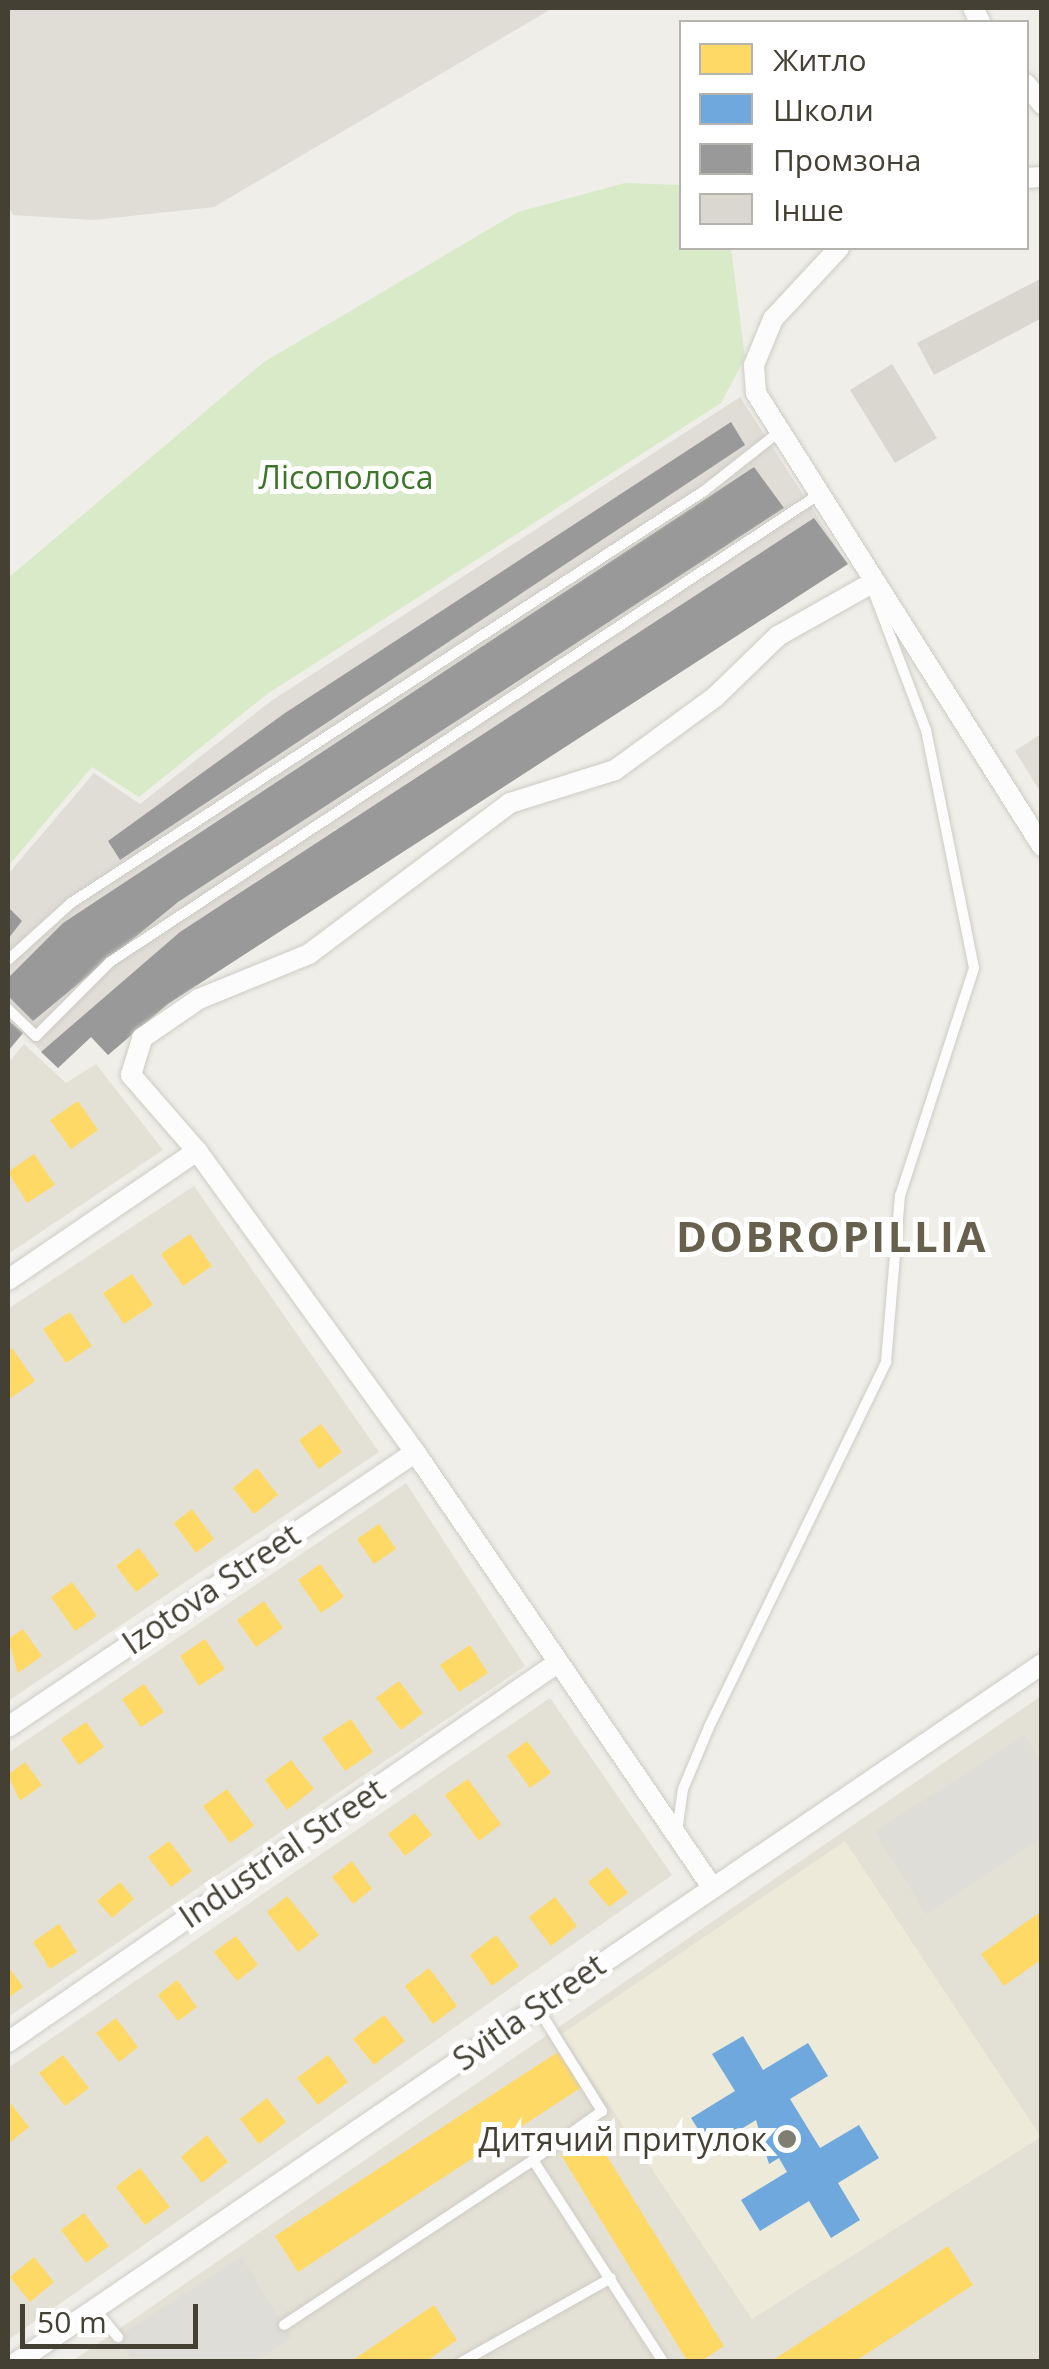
<!DOCTYPE html>
<html>
<head>
<meta charset="utf-8">
<style>
  body { margin:0 }
  #map { position:relative; width:1049px; height:2369px; overflow:hidden; background:#efeee8; font-family:"Open Sans",sans-serif }
  div>[style] { position:absolute }
  [style*='--x'] { left:calc(var(--x)*1px); top:calc(var(--y)*1px); width:calc(var(--w)*1px); rotate:calc(var(--a)*1deg) }
  .residential>* { inset:0; background:#e3e0d5 }
  .industrial>* { inset:0; background:#dfddd6 }
  .education>* { inset:0; background:#edeada }
  .green>* { inset:0; background:#d8eac8 }
  .parking>* { inset:0; background:#deddd8 }
  .homes>* { inset:0; background:#ffd966 }
  .schools>* { inset:0; background:#6fa8dc }
  .industry>* { inset:0; background:#999 }
  .building>* { inset:0; background:#d9d7d0 }
  .roads { filter:drop-shadow(0 0 2px #cdcbc5) drop-shadow(0 0 2px #cdcbc5) }
  .service>* { height:10px; margin:-5px; padding:0 5px; transform-origin:5px; border-radius:5px; background:#fdfcfc }
  .minor>* { height:20px; margin:-10px; padding:0 10px; transform-origin:10px; border-radius:10px; background:#fdfcfc }
  .dots>* { width:28px; height:28px; translate:-50% -50%; box-sizing:border-box; border:5px solid #fff; border-radius:50% }
  span { translate:-50% -50%; white-space:nowrap; text-align:center; line-height:1.15; -webkit-text-stroke:10px #fff; paint-order:stroke }
  .park-label { font-size:32px; color:#3c7628 }
  .street-label { font-size:32px; color:#444034 }
  .poi-label { font-size:32px; color:#444034 }
  .right { translate:-100% -50%; text-align:right }
  .district-label { font-size:42px; color:#67604c; font-weight:700; letter-spacing:2.5px }
  .frame { position:absolute; inset:0; border:10px solid #444034; pointer-events:none }
  .legend { position:absolute; left:679px; top:20px; width:350px; height:230px; box-sizing:border-box; background:#fff; border:2px solid #b4b3ae; margin:0; padding:12px 18px; list-style:none; font-size:30px; color:#444034 }
  .legend li { display:flex; align-items:center; gap:20px; height:50px }
  .legend b { width:50px; border:2px solid #b4b3ae }
  .scale { position:absolute; left:20px; top:2304px; width:178px; height:45px; box-sizing:border-box; border:5px solid #444034; border-top:0; padding-left:12px; font-size:30px; line-height:35px; white-space:nowrap; color:#444034; -webkit-text-stroke:8px #fff; paint-order:stroke }
</style>
</head>
<body>
<div id="map">
  <div class="residential">
    <i style="clip-path:polygon(24px 1044px,66px 1083px,96px 1064px,163px 1150px,8px 1254px,8px 1063px)"></i>
    <i style="clip-path:polygon(194px 1186px,379px 1452px,8px 1701px,8px 1309px)"></i>
    <i style="clip-path:polygon(406px 1483px,525px 1666px,8px 2017px,8px 1753px)"></i>
    <i style="clip-path:polygon(1041px 1696px,1041px 2361px,71px 2362px,993px 1729px)"></i>
    <i style="clip-path:polygon(550px 1698px,672px 1875px,8px 2340px,8px 2068px)"></i>
  </div>
  <div class="industrial">
    <i style="clip-path:polygon(8px 8px,553px 8px,214px 207px,94px 220px,13px 215px,8px 205px)"></i>
    <i style="clip-path:polygon(740px 397px,848px 564px,168px 1004px,108px 1055px,91px 1037px,58px 1068px,23px 1033px,8px 1052px,8px 874px,94px 773px,140px 804px,271px 701px)"></i>
    <i style="clip-path:polygon(1041px 734px,1041px 793px,1015px 751px)"></i>
  </div>
  <div class="education">
    <i style="clip-path:polygon(845px 1841px,1041px 2137px,752px 2319px,562px 2034px)"></i>
  </div>
  <div class="green">
    <i style="clip-path:polygon(625px 183px,681px 185px,682px 248px,731px 248px,745px 358px,721px 403px,267px 694px,139px 797px,92px 767px,8px 866px,8px 578px,264px 362px,518px 212px)"></i>
  </div>
  <div class="parking">
    <i style="clip-path:polygon(1024px 1735px,1041px 1762px,1041px 1839px,926px 1914px,875px 1832px)"></i>
    <i style="clip-path:polygon(241px 2257px,292px 2337px,254px 2361px,133px 2362px,118px 2337px)"></i>
  </div>
  <div class="homes">
    <i style="clip-path:polygon(78px 1101px,98px 1130px,71px 1149px,50px 1120px)"></i>
    <i style="clip-path:polygon(34px 1154px,55px 1185px,27px 1203px,8px 1172px)"></i>
    <i style="clip-path:polygon(190px 1234px,212px 1266px,183px 1286px,161px 1254px)"></i>
    <i style="clip-path:polygon(132px 1274px,153px 1305px,124px 1324px,103px 1293px)"></i>
    <i style="clip-path:polygon(70px 1312px,92px 1346px,66px 1363px,43px 1329px)"></i>
    <i style="clip-path:polygon(12px 1348px,35px 1381px,8px 1400px,8px 1352px)"></i>
    <i style="clip-path:polygon(321px 1424px,342px 1452px,319px 1469px,299px 1440px)"></i>
    <i style="clip-path:polygon(257px 1468px,278px 1495px,254px 1514px,233px 1488px)"></i>
    <i style="clip-path:polygon(192px 1509px,214px 1539px,196px 1553px,174px 1523px)"></i>
    <i style="clip-path:polygon(379px 1524px,396px 1549px,374px 1564px,357px 1539px)"></i>
    <i style="clip-path:polygon(139px 1548px,159px 1575px,136px 1592px,116px 1566px)"></i>
    <i style="clip-path:polygon(320px 1564px,344px 1597px,321px 1613px,298px 1580px)"></i>
    <i style="clip-path:polygon(72px 1582px,97px 1616px,75px 1631px,51px 1597px)"></i>
    <i style="clip-path:polygon(264px 1601px,283px 1628px,256px 1647px,237px 1620px)"></i>
    <i style="clip-path:polygon(23px 1629px,42px 1656px,18px 1673px,8px 1639px)"></i>
    <i style="clip-path:polygon(205px 1639px,225px 1669px,199px 1686px,180px 1656px)"></i>
    <i style="clip-path:polygon(470px 1645px,488px 1673px,459px 1692px,440px 1665px)"></i>
    <i style="clip-path:polygon(399px 1681px,423px 1713px,401px 1730px,376px 1698px)"></i>
    <i style="clip-path:polygon(144px 1684px,164px 1712px,141px 1727px,122px 1699px)"></i>
    <i style="clip-path:polygon(351px 1719px,373px 1752px,345px 1771px,322px 1738px)"></i>
    <i style="clip-path:polygon(86px 1722px,104px 1747px,79px 1765px,61px 1739px)"></i>
    <i style="clip-path:polygon(527px 1741px,551px 1773px,530px 1788px,507px 1756px)"></i>
    <i style="clip-path:polygon(291px 1760px,314px 1789px,287px 1810px,265px 1780px)"></i>
    <i style="clip-path:polygon(25px 1762px,42px 1785px,20px 1801px,8px 1775px)"></i>
    <i style="clip-path:polygon(468px 1779px,501px 1824px,479px 1841px,445px 1795px)"></i>
    <i style="clip-path:polygon(227px 1789px,254px 1826px,230px 1843px,203px 1806px)"></i>
    <i style="clip-path:polygon(415px 1813px,432px 1835px,405px 1856px,388px 1834px)"></i>
    <i style="clip-path:polygon(169px 1841px,192px 1871px,171px 1887px,148px 1857px)"></i>
    <i style="clip-path:polygon(352px 1861px,372px 1889px,353px 1904px,332px 1877px)"></i>
    <i style="clip-path:polygon(607px 1867px,628px 1893px,609px 1907px,588px 1882px)"></i>
    <i style="clip-path:polygon(120px 1882px,134px 1899px,112px 1918px,97px 1901px)"></i>
    <i style="clip-path:polygon(287px 1896px,319px 1935px,298px 1952px,267px 1912px)"></i>
    <i style="clip-path:polygon(555px 1897px,577px 1926px,551px 1946px,529px 1917px)"></i>
    <i style="clip-path:polygon(1042px 1911px,1042px 1959px,1004px 1986px,981px 1954px)"></i>
    <i style="clip-path:polygon(59px 1924px,77px 1952px,50px 1969px,33px 1942px)"></i>
    <i style="clip-path:polygon(496px 1935px,519px 1966px,492px 1986px,470px 1955px)"></i>
    <i style="clip-path:polygon(236px 1936px,258px 1965px,237px 1981px,214px 1952px)"></i>
    <i style="clip-path:polygon(8px 1966px,23px 1987px,8px 1998px)"></i>
    <i style="clip-path:polygon(429px 1968px,457px 2006px,433px 2024px,405px 1986px)"></i>
    <i style="clip-path:polygon(177px 1980px,197px 2007px,178px 2021px,158px 1995px)"></i>
    <i style="clip-path:polygon(384px 2015px,405px 2041px,374px 2065px,353px 2039px)"></i>
    <i style="clip-path:polygon(116px 2018px,138px 2047px,119px 2062px,96px 2033px)"></i>
    <i style="clip-path:polygon(558px 2052px,582px 2087px,298px 2272px,275px 2236px)"></i>
    <i style="clip-path:polygon(63px 2055px,89px 2088px,65px 2106px,39px 2073px)"></i>
    <i style="clip-path:polygon(328px 2055px,348px 2082px,318px 2105px,297px 2078px)"></i>
    <i style="clip-path:polygon(267px 2098px,286px 2122px,259px 2144px,240px 2119px)"></i>
    <i style="clip-path:polygon(8px 2100px,29px 2127px,8px 2144px)"></i>
    <i style="clip-path:polygon(207px 2135px,228px 2162px,202px 2183px,181px 2157px)"></i>
    <i style="clip-path:polygon(594px 2135px,724px 2346px,700px 2362px,688px 2362px,561px 2155px)"></i>
    <i style="clip-path:polygon(140px 2168px,170px 2207px,145px 2225px,116px 2187px)"></i>
    <i style="clip-path:polygon(84px 2213px,109px 2246px,86px 2263px,61px 2230px)"></i>
    <i style="clip-path:polygon(948px 2246px,973px 2285px,854px 2362px,770px 2362px)"></i>
    <i style="clip-path:polygon(34px 2257px,54px 2282px,30px 2302px,10px 2277px)"></i>
    <i style="clip-path:polygon(434px 2305px,457px 2340px,425px 2362px,350px 2362px)"></i>
  </div>
  <div class="schools">
    <i style="clip-path:polygon(743px 2036px,763px 2070px,808px 2043px,828px 2076px,790px 2099px,820px 2148px,859px 2125px,879px 2158px,838px 2183px,860px 2220px,831px 2238px,809px 2201px,760px 2231px,741px 2200px,787px 2172px,779px 2158px,769px 2164px,756px 2120px,710px 2148px,691px 2118px,735px 2091px,712px 2054px)"></i>
  </div>
  <div class="industry">
    <i style="clip-path:polygon(731px 422px,745px 445px,120px 860px,108px 841px,285px 713px)"></i>
    <i style="clip-path:polygon(754px 467px,784px 508px,178px 902px,33px 1021px,8px 996px,8px 978px,63px 923px)"></i>
    <i style="clip-path:polygon(814px 518px,848px 564px,168px 1004px,108px 1055px,91px 1037px,58px 1068px,41px 1052px,180px 932px)"></i>
    <i style="clip-path:polygon(8px 907px,22px 921px,8px 939px)"></i>
    <i style="clip-path:polygon(8px 1020px,23px 1033px,8px 1051px)"></i>
  </div>
  <div class="building">
    <i style="clip-path:polygon(1042px 278px,1042px 318px,934px 375px,917px 343px)"></i>
    <i style="clip-path:polygon(892px 364px,937px 438px,895px 463px,850px 390px)"></i>
  </div>
  <div class="roads">
    <div class="service">
      <i style="--x:8;--y:960;--w:85;--a:-42.1"></i>
      <i style="--x:71;--y:903;--w:755;--a:-33.06"></i>
      <i style="--x:704;--y:491;--w:95;--a:-38.2"></i>
      <i style="--x:8;--y:1009;--w:39;--a:44"></i>
      <i style="--x:36;--y:1036;--w:105;--a:-45"></i>
      <i style="--x:110;--y:962;--w:852;--a:-33.41"></i>
      <i style="--x:677;--y:1832;--w:43;--a:-82.1"></i>
      <i style="--x:683;--y:1789;--w:67;--a:-67.2"></i>
      <i style="--x:709;--y:1727;--w:406;--a:-64.1"></i>
      <i style="--x:886;--y:1362;--w:167;--a:-85.2"></i>
      <i style="--x:900;--y:1196;--w:240;--a:-72"></i>
      <i style="--x:974;--y:968;--w:243;--a:-101.4"></i>
      <i style="--x:926;--y:730;--w:147;--a:-110.8"></i>
      <i style="--x:537;--y:2007;--w:123;--a:58"></i>
      <i style="--x:602;--y:2111;--w:85;--a:144.6"></i>
      <i style="--x:533;--y:2160;--w:240;--a:57.2"></i>
      <i style="--x:96;--y:2310;--w:35;--a:51"></i>
      <i style="--x:284;--y:2325;--w:299;--a:-33.5"></i>
      <i style="--x:462;--y:2362;--w:171;--a:-29.4"></i>
    </div>
    <div class="minor">
      <i style="--x:973;--y:8;--w:16;--a:63"></i>
      <i style="--x:1026;--y:84;--w:26;--a:51"></i>
      <i style="--x:1026;--y:178;--w:16;--a:-4"></i>
      <i style="--x:839;--y:248;--w:97;--a:132.9"></i>
      <i style="--x:773;--y:319;--w:50;--a:112.4"></i>
      <i style="--x:754;--y:365;--w:28;--a:86"></i>
      <i style="--x:756;--y:393;--w:536;--a:57.73"></i>
      <i style="--x:8;--y:1280;--w:229;--a:-34.3"></i>
      <i style="--x:8;--y:1727;--w:491;--a:-34"></i>
      <i style="--x:710;--y:1884;--w:523;--a:-124.33"></i>
      <i style="--x:415;--y:1452;--w:372;--a:-125.9"></i>
      <i style="--x:197;--y:1151;--w:101;--a:-131"></i>
      <i style="--x:131;--y:1075;--w:39;--a:-73"></i>
      <i style="--x:142;--y:1038;--w:69;--a:-34.4"></i>
      <i style="--x:199;--y:999;--w:119;--a:-22.2"></i>
      <i style="--x:309;--y:954;--w:251;--a:-36.9"></i>
      <i style="--x:510;--y:803;--w:110;--a:-17.4"></i>
      <i style="--x:615;--y:770;--w:124;--a:-36.1"></i>
      <i style="--x:715;--y:697;--w:88;--a:-44.1"></i>
      <i style="--x:778;--y:636;--w:108;--a:-29.4"></i>
      <i style="--x:8;--y:2042;--w:666;--a:-34.6"></i>
      <i style="--x:17;--y:2362;--w:1240;--a:-34.25"></i>
    </div>
  </div>
  <div class="dots">
    <i style="left:787px;top:2139px;background:#807d73"></i>
  </div>
  <div class="park-label">
    <span style="left:346px;top:477px">Лісополоса</span>
  </div>
  <div class="street-label">
    <span style="left:211px;top:1589px;rotate:-34deg">Izotova Street</span>
    <span style="left:282px;top:1853px;rotate:-34deg">Industrial Street</span>
    <span style="left:529px;top:2012px;rotate:-35deg">Svitla Street</span>
  </div>
  <div class="poi-label">
    <span class="right" style="left:767px;top:2139px">Дитячий притулок</span>
  </div>
  <div class="district-label">
    <span style="left:832px;top:1236px">DOBROPILLIA</span>
  </div>
  <div class="frame"></div>
  <ul class="legend">
  <li><b style="height:28px;background:#ffd966"></b>Житло</li>
  <li><b style="height:28px;background:#6fa8dc"></b>Школи</li>
  <li><b style="height:28px;background:#999"></b>Промзона</li>
  <li><b style="height:28px;background:#d9d7d0"></b>Інше</li>
  </ul>
  <div class="scale">50 m</div>
</div>
</body>
</html>
